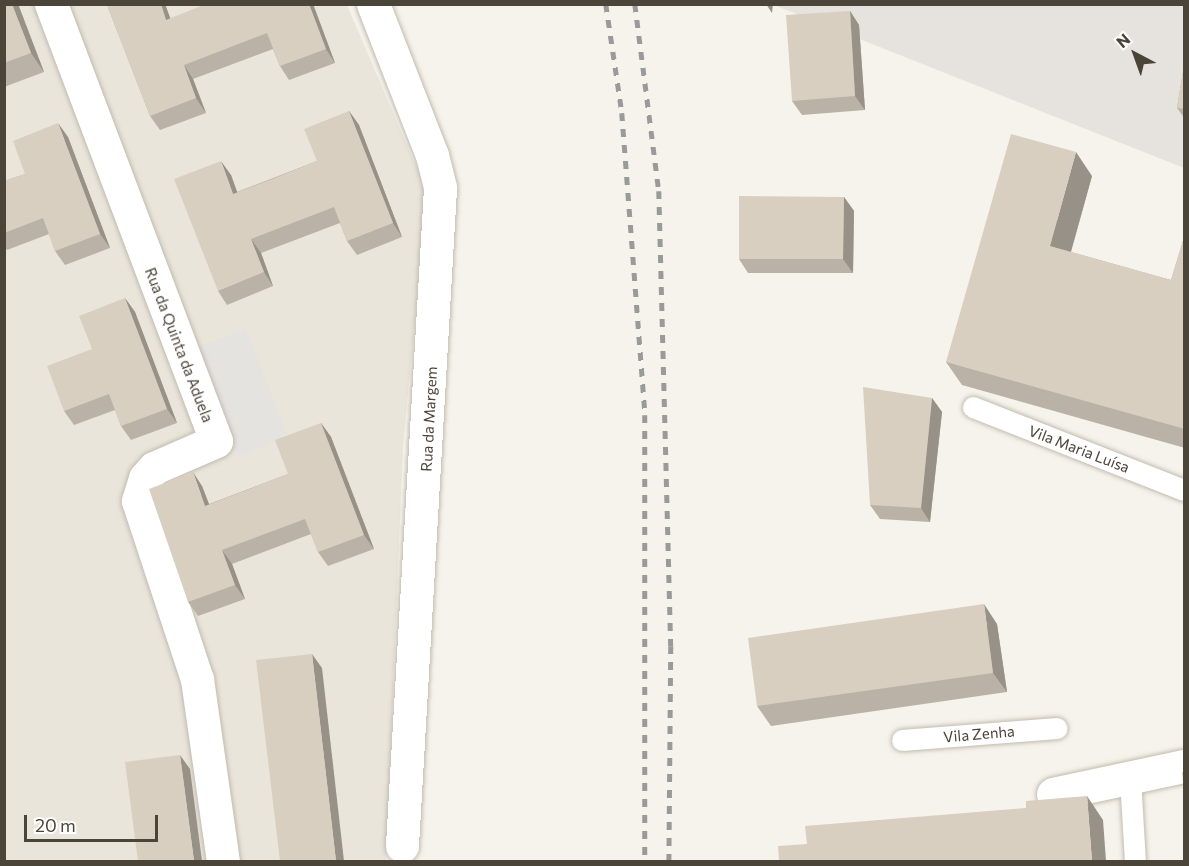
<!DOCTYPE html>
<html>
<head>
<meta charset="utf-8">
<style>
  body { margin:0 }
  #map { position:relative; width:1189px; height:866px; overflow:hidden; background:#f6f3ec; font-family:Commissioner,sans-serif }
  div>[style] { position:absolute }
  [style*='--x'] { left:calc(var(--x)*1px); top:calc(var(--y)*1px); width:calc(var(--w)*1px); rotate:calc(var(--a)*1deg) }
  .residential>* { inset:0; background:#eae5da }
  .industrial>* { inset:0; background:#e6e2dd }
  .parking>* { inset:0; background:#e5e3e0 }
  .roads { filter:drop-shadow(0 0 2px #c2bbae) drop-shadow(0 0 2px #c2bbae) }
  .lane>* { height:21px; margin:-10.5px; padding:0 10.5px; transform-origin:10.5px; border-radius:10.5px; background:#fff }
  .street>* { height:33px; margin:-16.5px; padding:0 16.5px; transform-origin:16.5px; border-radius:16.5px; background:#fff }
  .rail>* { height:4.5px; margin-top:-2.25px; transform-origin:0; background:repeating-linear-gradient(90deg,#9a9a9a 0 8px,transparent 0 16px) }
  .wall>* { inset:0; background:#bab2a6 }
  .shaded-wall>* { inset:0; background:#979187 }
  .building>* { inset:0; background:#d8cfc1 }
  span { translate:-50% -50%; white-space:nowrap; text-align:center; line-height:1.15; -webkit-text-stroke:6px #fff; paint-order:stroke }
  .street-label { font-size:15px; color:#4b4439 }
  .frame { position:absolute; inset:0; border:6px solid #4b4439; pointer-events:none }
  .north { position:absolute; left:1105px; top:24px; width:60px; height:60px; -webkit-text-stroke:4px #fff; paint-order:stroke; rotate:319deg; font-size:16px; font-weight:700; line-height:24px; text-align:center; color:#4b4439 }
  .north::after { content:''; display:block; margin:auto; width:21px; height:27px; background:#4b4439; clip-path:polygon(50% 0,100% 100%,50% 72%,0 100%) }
  .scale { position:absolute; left:24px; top:815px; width:134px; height:27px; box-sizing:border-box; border:3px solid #4b4439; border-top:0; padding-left:8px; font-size:18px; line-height:21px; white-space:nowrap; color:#4b4439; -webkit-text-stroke:4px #fff; paint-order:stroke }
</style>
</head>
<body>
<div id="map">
  <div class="residential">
    <i style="clip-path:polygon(5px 5px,347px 5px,427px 192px,403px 446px,386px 861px,5px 862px)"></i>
  </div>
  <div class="industrial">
    <i style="clip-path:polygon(774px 5px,1184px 5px,1184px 168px)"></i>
  </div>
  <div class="parking">
    <i style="clip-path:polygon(246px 328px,288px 437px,239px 457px,197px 348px)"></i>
  </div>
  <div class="roads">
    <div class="lane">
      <i style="--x:973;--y:407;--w:227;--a:21.5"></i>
      <i style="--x:902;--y:740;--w:155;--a:-4.4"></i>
      <i style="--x:1130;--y:778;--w:84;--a:86.6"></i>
    </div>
    <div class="street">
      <i style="--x:51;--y:4;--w:467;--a:69.3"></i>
      <i style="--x:216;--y:441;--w:68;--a:156.5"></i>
      <i style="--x:154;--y:468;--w:13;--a:132"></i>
      <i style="--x:145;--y:478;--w:24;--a:107"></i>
      <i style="--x:138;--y:501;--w:188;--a:71.7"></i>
      <i style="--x:197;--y:679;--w:185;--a:81.9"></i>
      <i style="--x:373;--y:4;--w:162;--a:68.7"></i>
      <i style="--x:432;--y:155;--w:34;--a:76"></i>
      <i style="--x:440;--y:188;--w:659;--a:93.31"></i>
      <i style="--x:1053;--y:794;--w:134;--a:-12.1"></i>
    </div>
  </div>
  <div class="rail">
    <i style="--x:606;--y:4;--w:110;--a:81.6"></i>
    <i style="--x:622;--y:113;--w:303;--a:85.6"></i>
    <i style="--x:645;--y:415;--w:447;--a:90"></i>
    <i style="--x:635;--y:4;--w:189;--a:82.7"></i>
    <i style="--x:659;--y:191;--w:455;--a:88.5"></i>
    <i style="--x:671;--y:646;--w:216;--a:90.5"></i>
  </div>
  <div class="wall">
    <i style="clip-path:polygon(4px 4px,18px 4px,44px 72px,4px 87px)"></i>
    <i style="clip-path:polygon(165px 4px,170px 18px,313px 4px,335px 63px,289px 80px,280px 66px,273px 49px,193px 79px,206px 113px,160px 130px,150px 116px,107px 5px)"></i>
    <i style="clip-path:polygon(850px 11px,859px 25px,865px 110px,802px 115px,792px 101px)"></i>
    <i style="clip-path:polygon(1185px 59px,1185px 119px,1177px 108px)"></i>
    <i style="clip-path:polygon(349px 111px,359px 125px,402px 237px,357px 255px,347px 241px,340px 223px,261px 253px,273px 286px,227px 305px,218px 291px,231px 175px,237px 192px,317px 161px)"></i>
    <i style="clip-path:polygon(68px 137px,110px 248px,65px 265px,55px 251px,49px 234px,7px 250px,4px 246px,4px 181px,25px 174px)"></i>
    <i style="clip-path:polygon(1092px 176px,1071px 252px,1171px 280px,1185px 234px,1185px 448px,962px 385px,946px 362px)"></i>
    <i style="clip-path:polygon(844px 197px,854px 211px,853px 273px,748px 273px,739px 259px)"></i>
    <i style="clip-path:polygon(125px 298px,135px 312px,177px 423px,131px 440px,121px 426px,115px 410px,74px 425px,64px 411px)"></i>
    <i style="clip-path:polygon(932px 398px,942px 412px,930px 522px,880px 519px,870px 505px)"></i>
    <i style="clip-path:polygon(321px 423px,331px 437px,374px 549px,328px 566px,318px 552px,311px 534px,232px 564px,245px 599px,198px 616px,188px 602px,202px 486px,209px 504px,288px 474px)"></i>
    <i style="clip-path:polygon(997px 624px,1007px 692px,771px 726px,757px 706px)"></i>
  </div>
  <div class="shaded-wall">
    <i style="clip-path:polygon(12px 4px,18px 4px,44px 72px,31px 53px)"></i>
    <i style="clip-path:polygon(161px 4px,165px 4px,176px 34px,166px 20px)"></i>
    <i style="clip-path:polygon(309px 4px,313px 4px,335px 63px,326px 49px)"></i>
    <i style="clip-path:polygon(766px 4px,773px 4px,772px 13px)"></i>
    <i style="clip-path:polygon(850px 11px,859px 25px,865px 110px,855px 96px)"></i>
    <i style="clip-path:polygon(184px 65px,193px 79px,206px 113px,196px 98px)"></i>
    <i style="clip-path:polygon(349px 111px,359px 125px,402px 237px,393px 223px)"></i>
    <i style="clip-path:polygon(58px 123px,68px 137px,110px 248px,100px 234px)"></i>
    <i style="clip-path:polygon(1076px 152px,1092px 176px,1066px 269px,1050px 246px)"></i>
    <i style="clip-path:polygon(221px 161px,231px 175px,243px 208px,233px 194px)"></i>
    <i style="clip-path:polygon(844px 197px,854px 211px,853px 273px,843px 259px)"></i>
    <i style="clip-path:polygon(251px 239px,261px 253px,273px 286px,264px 272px)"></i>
    <i style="clip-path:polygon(125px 298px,135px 312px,177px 423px,167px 409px)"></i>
    <i style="clip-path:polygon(932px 398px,942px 412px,930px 522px,921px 508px)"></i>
    <i style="clip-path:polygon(321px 423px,331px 437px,374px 549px,364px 535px)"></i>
    <i style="clip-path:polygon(193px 472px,202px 486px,215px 520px,205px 506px)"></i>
    <i style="clip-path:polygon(222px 550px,232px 564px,245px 599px,235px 585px)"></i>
    <i style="clip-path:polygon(984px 604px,997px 624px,1007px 692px,993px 673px)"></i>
    <i style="clip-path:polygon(312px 654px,322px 668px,344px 861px,336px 861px)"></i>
    <i style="clip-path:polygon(180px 755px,190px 769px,202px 861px,194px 861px)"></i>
    <i style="clip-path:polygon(1087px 796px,1103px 820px,1106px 861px,1092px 861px)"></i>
  </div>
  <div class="building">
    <i style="clip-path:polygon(4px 4px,12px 4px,31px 53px,4px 63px)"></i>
    <i style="clip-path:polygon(161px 4px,166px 20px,206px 4px,309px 4px,326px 49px,280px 66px,267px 33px,184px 65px,196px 98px,150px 116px,107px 5px)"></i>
    <i style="clip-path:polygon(850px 11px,855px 96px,792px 101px,786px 15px)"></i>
    <i style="clip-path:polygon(1185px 59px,1185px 109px,1177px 108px)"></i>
    <i style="clip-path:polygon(349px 111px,393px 223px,347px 241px,334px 207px,251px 239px,264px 272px,218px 291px,174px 179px,221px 161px,233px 194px,275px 178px,317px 161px,304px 129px)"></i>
    <i style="clip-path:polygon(58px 123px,100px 234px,55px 251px,43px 218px,4px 233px,4px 181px,25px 174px,13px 141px)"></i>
    <i style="clip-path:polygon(1011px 134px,1076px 152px,1050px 246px,1171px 280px,1185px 234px,1185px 429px,946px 362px)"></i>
    <i style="clip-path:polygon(739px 196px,844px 197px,843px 259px,739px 259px)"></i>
    <i style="clip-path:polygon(125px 298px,167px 409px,121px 426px,109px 394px,64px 411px,47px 366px,92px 349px,79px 316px)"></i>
    <i style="clip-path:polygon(863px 387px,932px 398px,921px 508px,870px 505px)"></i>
    <i style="clip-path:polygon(321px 423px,364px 535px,318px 552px,305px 519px,222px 550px,235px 585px,188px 602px,149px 489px,193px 472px,205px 506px,247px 490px,288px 474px,275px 440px)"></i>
    <i style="clip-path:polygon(984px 604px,993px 673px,757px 706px,748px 638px)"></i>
    <i style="clip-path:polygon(312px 654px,336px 861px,280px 861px,256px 660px)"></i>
    <i style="clip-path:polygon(180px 755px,194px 861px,138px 861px,125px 762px)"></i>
    <i style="clip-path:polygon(1182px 772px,1185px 772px,1185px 799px)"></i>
    <i style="clip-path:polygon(1087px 796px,1092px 861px,779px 861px,778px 846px,807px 844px,805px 826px,1026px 808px,1026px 801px)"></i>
  </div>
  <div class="street-label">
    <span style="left:179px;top:345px;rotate:69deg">Rua da Quinta da Aduela</span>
    <span style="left:429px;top:419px;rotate:-87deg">Rua da Margem</span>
    <span style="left:1079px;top:449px;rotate:21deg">Vila Maria Luísa</span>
    <span style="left:979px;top:734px;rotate:-5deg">Vila Zenha</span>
  </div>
  <div class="frame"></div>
  <div class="north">N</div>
  <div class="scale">20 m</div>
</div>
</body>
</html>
